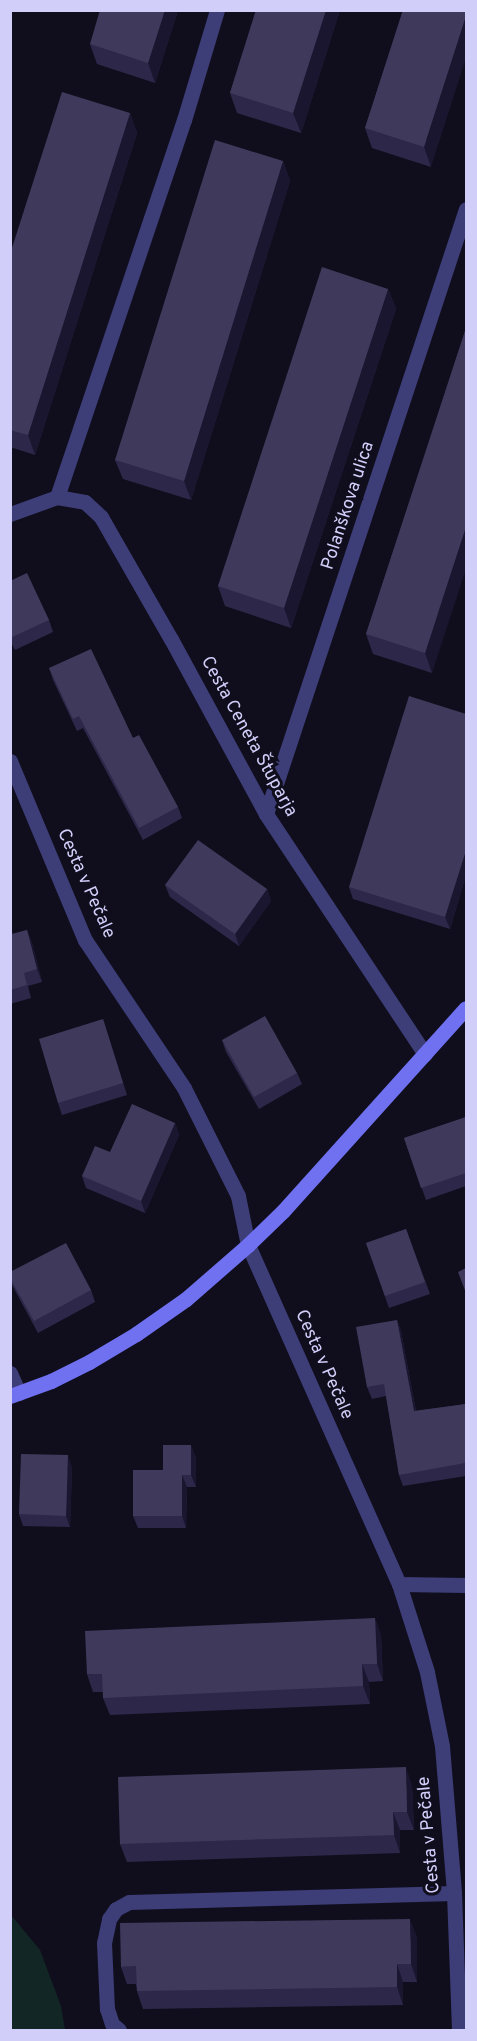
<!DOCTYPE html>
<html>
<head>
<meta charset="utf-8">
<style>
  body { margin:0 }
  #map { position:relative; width:477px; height:2041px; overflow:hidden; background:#100e1d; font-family:Overpass,sans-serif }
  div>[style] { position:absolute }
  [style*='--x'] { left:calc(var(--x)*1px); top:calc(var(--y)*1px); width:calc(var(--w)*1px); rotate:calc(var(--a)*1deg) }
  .green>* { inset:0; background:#112625 }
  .lane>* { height:15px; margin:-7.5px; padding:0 7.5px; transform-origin:7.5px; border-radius:7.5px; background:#3d3d78 }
  .street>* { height:15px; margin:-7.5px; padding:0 7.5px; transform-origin:7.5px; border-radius:7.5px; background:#3d3d78 }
  .secondary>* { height:15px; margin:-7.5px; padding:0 7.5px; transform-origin:7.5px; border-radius:7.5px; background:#6f71f1 }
  .wall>* { inset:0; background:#2d2849 }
  .shaded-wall>* { inset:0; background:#1a1630 }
  .building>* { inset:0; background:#3f3a5c }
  span { translate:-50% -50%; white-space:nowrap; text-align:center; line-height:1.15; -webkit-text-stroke:6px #100e1d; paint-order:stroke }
  .street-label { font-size:18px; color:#d2cefa }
  .frame { position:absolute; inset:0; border:12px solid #d2cefa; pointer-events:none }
</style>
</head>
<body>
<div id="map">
  <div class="green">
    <i style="clip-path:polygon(11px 1915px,40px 1950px,61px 2006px,65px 2030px,11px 2030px)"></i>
  </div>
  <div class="lane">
    <i style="--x:57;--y:497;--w:398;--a:-71.4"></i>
    <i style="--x:184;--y:120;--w:115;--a:-73.3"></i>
    <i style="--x:266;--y:814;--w:637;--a:-71.71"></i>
    <i style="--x:10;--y:1373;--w:22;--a:66"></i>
    <i style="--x:119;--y:2030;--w:9;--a:-139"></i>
    <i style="--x:112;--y:2024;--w:16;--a:-108"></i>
    <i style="--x:107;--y:2009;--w:66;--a:-92.6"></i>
    <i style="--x:104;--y:1943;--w:25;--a:-78"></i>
    <i style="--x:109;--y:1919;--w:12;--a:-55"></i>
    <i style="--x:116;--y:1909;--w:15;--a:-28"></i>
    <i style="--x:129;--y:1902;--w:325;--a:-1.6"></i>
  </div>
  <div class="street">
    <i style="--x:10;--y:514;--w:50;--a:-19.9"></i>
    <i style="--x:57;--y:497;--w:28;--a:10"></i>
    <i style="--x:85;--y:502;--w:22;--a:43"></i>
    <i style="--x:101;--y:517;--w:141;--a:60.2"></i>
    <i style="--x:171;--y:639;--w:199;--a:61.5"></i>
    <i style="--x:266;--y:814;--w:288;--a:56.5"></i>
    <i style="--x:10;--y:761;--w:194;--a:67.3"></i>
    <i style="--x:85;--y:940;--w:178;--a:56.2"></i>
    <i style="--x:184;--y:1088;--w:121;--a:63.4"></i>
    <i style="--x:238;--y:1196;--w:50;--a:78.5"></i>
    <i style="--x:248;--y:1245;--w:371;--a:66"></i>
    <i style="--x:399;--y:1584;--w:92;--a:72.3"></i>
    <i style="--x:427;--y:1672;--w:76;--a:78.5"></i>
    <i style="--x:442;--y:1746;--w:147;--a:85.3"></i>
    <i style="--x:454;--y:1893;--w:137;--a:87.9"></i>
    <i style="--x:399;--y:1584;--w:67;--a:0.9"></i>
  </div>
  <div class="secondary">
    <i style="--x:10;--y:1396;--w:44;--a:-20.1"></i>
    <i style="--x:51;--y:1381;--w:42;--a:-26.6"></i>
    <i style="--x:89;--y:1362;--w:55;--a:-30.8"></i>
    <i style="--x:136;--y:1334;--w:61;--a:-35"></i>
    <i style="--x:186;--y:1299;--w:82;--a:-41.1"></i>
    <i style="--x:248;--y:1245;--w:49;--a:-44.2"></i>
    <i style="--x:283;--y:1211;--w:273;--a:-48"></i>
  </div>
  <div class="wall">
    <i style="clip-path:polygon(178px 10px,155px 83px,97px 64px,90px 44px)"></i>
    <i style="clip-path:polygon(256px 10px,340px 10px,301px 133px,237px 113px,230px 93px)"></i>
    <i style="clip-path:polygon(403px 10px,431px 167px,372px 148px,365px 128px)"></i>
    <i style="clip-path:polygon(130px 113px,137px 133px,35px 455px,10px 447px,10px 254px)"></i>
    <i style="clip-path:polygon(283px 161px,290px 181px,191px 500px,123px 479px,115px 460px)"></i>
    <i style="clip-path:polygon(388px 289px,396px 309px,291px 628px,225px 606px,218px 586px)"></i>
    <i style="clip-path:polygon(466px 328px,432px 673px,373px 654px,366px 634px)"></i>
    <i style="clip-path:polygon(10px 581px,49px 620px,53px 632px,15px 650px,10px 641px)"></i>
    <i style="clip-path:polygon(49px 668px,133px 738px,178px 807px,182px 818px,143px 840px,83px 728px,77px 731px,53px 680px)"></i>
    <i style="clip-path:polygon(466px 714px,466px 875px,450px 929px,353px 899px,349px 887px)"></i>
    <i style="clip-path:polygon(165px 885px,267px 889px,271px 901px,239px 946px,170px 897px)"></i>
    <i style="clip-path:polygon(10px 927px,13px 934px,27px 930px,32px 943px,42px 982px,28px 986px,31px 998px,10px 1004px)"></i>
    <i style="clip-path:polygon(103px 1019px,127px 1095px,62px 1115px,58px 1103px)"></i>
    <i style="clip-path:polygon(222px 1040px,297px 1073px,302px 1084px,259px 1109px,226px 1052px)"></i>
    <i style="clip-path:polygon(466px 1117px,466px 1186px,426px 1200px,404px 1138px)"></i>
    <i style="clip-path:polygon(175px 1123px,179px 1135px,145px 1213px,86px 1188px,82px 1176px,110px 1152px)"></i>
    <i style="clip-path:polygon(406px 1229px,430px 1294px,389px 1308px,366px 1243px)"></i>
    <i style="clip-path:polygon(10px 1272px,91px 1290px,95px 1302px,38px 1333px,12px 1285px,10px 1280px)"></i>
    <i style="clip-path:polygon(397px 1320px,401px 1331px,416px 1411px,466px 1404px,466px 1476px,403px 1486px,399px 1475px,386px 1396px,372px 1399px,367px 1387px)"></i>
    <i style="clip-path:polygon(196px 1457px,196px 1487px,187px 1487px,186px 1528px,138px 1528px,133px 1516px,163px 1470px)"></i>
    <i style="clip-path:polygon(72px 1467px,70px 1527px,23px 1526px,19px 1514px)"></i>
    <i style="clip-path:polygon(375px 1618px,381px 1636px,383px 1681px,369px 1682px,370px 1704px,110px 1715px,103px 1698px,103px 1692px,93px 1692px,87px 1674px)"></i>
    <i style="clip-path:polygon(412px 1785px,414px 1830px,400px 1830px,400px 1853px,127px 1862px,120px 1844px)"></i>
    <i style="clip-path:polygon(417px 1937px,417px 1982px,403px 1982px,403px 2005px,143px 2009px,137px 1991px,136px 1984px,127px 1984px,121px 1967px)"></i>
  </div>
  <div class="shaded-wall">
    <i style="clip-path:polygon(165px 10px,178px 10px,155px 83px,148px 63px)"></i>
    <i style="clip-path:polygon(326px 10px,340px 10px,301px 133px,293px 113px)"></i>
    <i style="clip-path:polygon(466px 16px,466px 58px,431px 167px,424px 147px)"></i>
    <i style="clip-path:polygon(130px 113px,137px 133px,35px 455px,28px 435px)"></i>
    <i style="clip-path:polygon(283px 161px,290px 181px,191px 500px,184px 481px)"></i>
    <i style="clip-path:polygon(388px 289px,396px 309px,291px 628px,284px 608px)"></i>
    <i style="clip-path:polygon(466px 527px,466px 569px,432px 673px,425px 653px)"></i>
    <i style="clip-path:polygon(466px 850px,466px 875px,450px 929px,445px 917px)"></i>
    <i style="clip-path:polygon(267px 889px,271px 901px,239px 946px,235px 934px)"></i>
    <i style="clip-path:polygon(27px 930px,32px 943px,42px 982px,37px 969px)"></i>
    <i style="clip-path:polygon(175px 1123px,179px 1135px,145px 1213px,141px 1201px)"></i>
    <i style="clip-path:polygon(397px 1320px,401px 1331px,418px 1423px,414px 1411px)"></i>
    <i style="clip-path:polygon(191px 1445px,196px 1457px,196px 1487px,191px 1475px)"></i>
    <i style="clip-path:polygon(68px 1455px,72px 1467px,70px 1527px,66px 1516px)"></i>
    <i style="clip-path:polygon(182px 1475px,187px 1487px,186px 1528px,182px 1516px)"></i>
    <i style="clip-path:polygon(375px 1618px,381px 1636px,383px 1681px,377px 1664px)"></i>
    <i style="clip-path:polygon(362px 1664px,369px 1682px,370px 1704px,363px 1686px)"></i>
    <i style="clip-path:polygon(406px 1767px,412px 1785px,414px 1830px,407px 1812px)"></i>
    <i style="clip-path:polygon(393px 1812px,400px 1830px,400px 1853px,394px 1835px)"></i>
    <i style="clip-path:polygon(410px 1919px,417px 1937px,417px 1982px,411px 1964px)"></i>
    <i style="clip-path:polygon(397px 1964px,403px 1982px,403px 2005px,397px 1987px)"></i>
  </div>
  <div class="building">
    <i style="clip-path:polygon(100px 10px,165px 10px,148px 63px,90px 44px)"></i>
    <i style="clip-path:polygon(256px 10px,326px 10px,293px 113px,230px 93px)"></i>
    <i style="clip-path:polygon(403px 10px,466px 10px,466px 16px,424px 147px,365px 128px)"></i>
    <i style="clip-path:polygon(62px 92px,130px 113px,28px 435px,10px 430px,10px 254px)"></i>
    <i style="clip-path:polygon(215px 140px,283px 161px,184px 481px,115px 460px)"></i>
    <i style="clip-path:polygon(322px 267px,388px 289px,284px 608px,218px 586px)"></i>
    <i style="clip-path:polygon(466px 328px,466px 527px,425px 653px,366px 634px)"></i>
    <i style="clip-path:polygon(27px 573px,49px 620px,10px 638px,10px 581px)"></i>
    <i style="clip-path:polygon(91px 649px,133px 738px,139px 735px,178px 807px,139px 828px,79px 716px,73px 719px,49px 668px)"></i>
    <i style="clip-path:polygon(409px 696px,466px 714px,466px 850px,445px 917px,349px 887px)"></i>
    <i style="clip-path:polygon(198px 840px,267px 889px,235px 934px,165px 885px)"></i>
    <i style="clip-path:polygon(10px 929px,12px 934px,27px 930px,37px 969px,24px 973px,27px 985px,10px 990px)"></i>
    <i style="clip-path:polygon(265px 1016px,297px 1073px,254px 1097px,222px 1040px)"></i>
    <i style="clip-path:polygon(103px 1019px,123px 1083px,58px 1103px,39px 1039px)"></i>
    <i style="clip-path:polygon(132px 1104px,175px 1123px,141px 1201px,82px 1176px,95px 1146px,110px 1152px)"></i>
    <i style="clip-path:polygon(466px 1117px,466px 1161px,465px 1162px,466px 1168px,466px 1173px,421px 1188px,404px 1138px)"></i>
    <i style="clip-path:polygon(406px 1229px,425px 1282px,385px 1296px,366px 1243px)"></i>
    <i style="clip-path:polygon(66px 1243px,91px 1290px,34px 1321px,10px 1278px,10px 1272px)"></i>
    <i style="clip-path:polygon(466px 1268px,466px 1293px,458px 1272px)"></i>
    <i style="clip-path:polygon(397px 1320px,414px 1411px,466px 1404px,466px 1473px,465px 1463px,399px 1475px,384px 1384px,367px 1387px,356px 1327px)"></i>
    <i style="clip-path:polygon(163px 1445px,191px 1445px,191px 1475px,182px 1475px,182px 1516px,133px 1516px,133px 1470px,163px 1470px)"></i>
    <i style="clip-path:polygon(21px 1454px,68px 1455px,66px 1516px,19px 1514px)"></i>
    <i style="clip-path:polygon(375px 1618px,377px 1664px,362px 1664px,363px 1686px,103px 1698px,102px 1674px,87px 1674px,85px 1631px)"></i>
    <i style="clip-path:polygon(406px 1767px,407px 1812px,393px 1812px,394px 1835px,120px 1844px,118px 1777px)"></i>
    <i style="clip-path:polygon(410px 1919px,411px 1964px,397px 1964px,397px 1987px,137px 1991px,136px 1966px,121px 1967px,120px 1923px)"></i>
  </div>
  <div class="street-label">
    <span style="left:349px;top:506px;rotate:-72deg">Polanškova ulica</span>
    <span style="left:248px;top:737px;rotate:61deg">Cesta Ceneta Štuparja</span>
    <span style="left:85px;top:884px;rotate:66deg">Cesta v Pečale</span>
    <span style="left:323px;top:1365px;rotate:66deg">Cesta v Pečale</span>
    <span style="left:430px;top:1835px;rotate:-95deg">Cesta v Pečale</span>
  </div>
  <div class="frame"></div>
</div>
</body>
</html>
